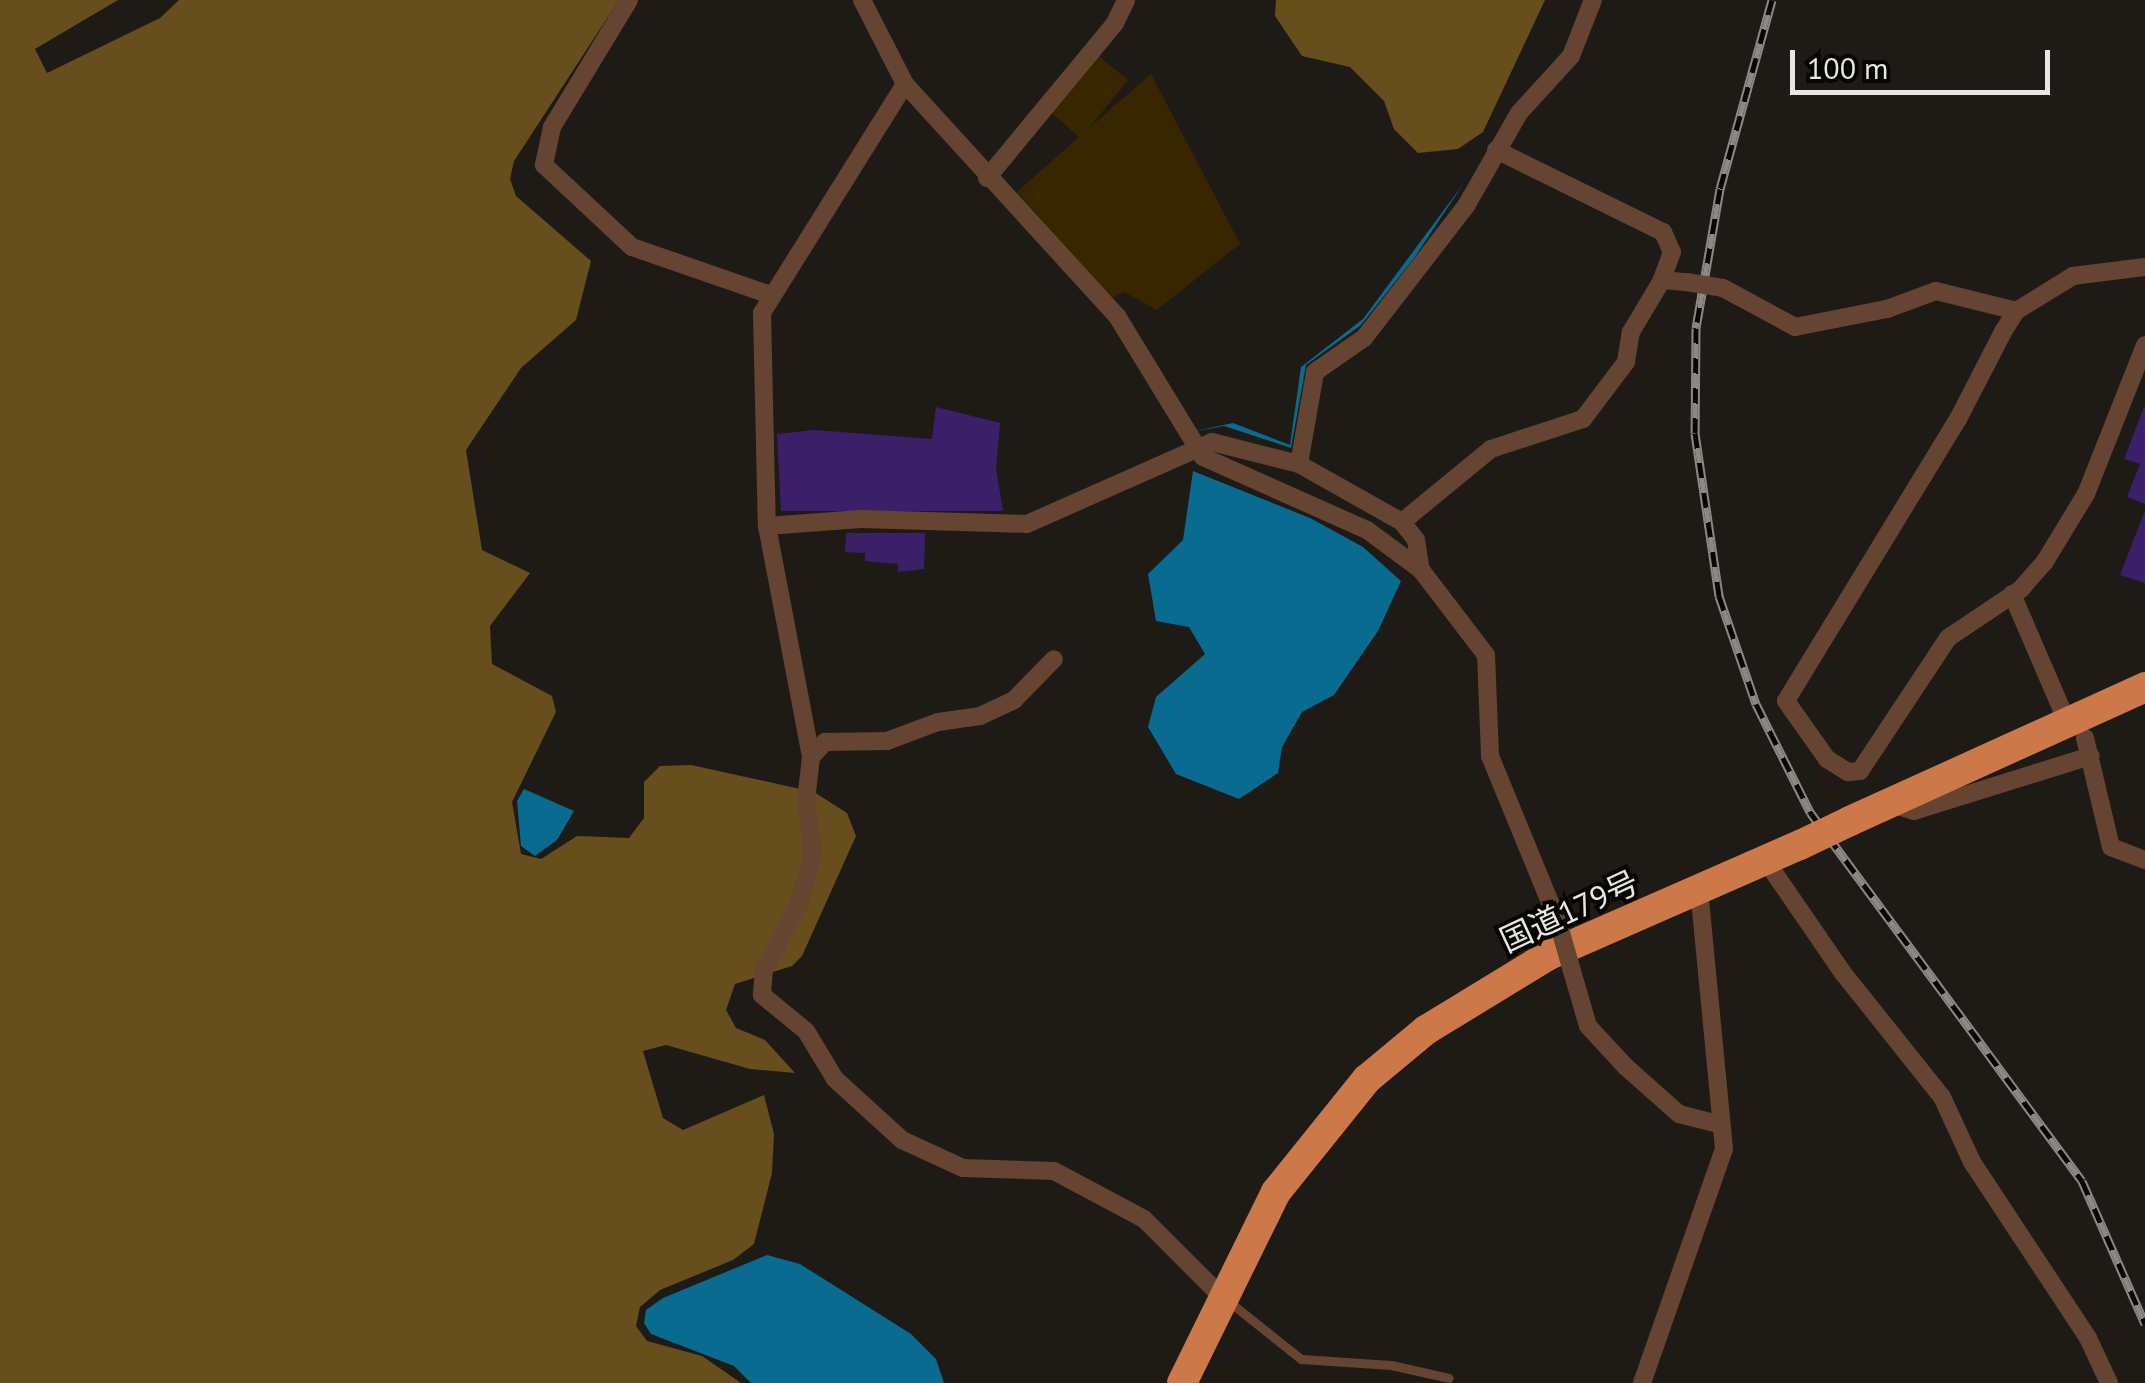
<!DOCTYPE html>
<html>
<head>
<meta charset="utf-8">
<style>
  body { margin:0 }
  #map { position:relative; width:2145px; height:1383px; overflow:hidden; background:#1e1b16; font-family:"PT Sans","Noto Sans JP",sans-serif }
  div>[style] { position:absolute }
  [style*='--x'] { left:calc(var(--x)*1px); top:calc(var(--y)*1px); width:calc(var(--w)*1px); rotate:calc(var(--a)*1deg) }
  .green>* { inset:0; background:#382600 }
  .forest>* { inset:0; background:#664e1d }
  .water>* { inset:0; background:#096b8f }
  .building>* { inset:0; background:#3c1f69 }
  .lane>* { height:9px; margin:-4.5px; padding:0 4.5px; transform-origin:4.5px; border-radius:4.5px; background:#654431 }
  .street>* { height:18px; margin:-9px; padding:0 9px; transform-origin:9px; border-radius:9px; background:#654431 }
  .highway>* { height:30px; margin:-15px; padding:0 15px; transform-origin:15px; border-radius:15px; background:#cc7849 }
  .rail>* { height:9px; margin-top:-4.5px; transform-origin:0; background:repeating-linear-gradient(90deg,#070605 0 15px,#8b8984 0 30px); box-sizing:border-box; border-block:2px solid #8b8984 }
  .street-bridge>* { height:18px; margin:-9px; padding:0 9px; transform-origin:9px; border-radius:9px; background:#654431 }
  .highway-bridge>* { height:30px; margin:-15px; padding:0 15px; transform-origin:15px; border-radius:15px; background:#cc7849 }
  span { translate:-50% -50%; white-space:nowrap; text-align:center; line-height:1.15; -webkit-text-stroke:8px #070605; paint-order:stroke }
  .street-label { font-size:32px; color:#e8e7e3 }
  .scale { position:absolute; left:1790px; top:50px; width:260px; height:45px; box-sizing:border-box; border:5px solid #e8e7e3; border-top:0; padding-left:12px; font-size:30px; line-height:35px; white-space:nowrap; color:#e8e7e3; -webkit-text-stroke:8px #070605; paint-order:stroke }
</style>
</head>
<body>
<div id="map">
  <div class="green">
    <i style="clip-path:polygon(1094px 52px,1128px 80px,1089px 128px,1151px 74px,1240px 244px,1157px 310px,1124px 292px,1111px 298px,1017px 192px,1079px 137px,1047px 109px)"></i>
  </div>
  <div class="forest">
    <i style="clip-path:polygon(0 0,118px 0,35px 49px,47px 73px,160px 18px,179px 0,619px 0,514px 161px,510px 179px,516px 196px,591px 261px,576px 320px,521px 368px,466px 450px,482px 550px,530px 573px,490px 626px,492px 664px,552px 696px,556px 712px,512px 802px,521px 854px,541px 859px,577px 836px,629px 838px,644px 818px,644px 782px,660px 766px,691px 765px,814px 792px,847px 813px,856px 836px,802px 956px,792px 966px,735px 984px,726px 1010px,736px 1028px,765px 1040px,795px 1073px,750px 1069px,666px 1045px,643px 1051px,663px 1118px,683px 1130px,764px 1095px,774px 1134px,772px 1173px,754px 1244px,733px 1260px,660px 1290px,640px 1307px,636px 1326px,647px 1341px,702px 1356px,741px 1383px,0 1383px)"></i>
    <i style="clip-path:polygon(1276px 0,1545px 0,1483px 132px,1458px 149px,1418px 153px,1394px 129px,1384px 101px,1350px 67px,1302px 56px,1275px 16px)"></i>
  </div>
  <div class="water">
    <i style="clip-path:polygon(1464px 183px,1414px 258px,1361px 325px,1306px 365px,1291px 448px,1224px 426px,1191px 432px,1233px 423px,1290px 445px,1301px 367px,1363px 319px)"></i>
    <i style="clip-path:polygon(1193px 471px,1310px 518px,1363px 547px,1401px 581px,1378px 631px,1334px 695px,1302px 712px,1282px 747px,1278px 773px,1239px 799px,1176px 774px,1148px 727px,1156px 697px,1205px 654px,1189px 627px,1156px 621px,1148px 574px,1183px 540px)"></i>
    <i style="clip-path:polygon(524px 789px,574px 811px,557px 840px,535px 856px,521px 846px,517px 801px)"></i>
    <i style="clip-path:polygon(767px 1255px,800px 1264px,911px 1334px,936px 1359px,944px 1383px,751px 1383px,734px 1366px,651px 1334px,644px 1323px,646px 1310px,663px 1298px)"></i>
  </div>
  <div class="building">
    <i style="clip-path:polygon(936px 407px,1000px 423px,996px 468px,1003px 511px,781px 511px,777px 434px,814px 430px,932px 439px)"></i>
    <i style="clip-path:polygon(2144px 407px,2145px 407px,2145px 504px,2127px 497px,2140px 464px,2124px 459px)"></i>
    <i style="clip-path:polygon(2144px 513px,2145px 513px,2145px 583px,2120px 575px)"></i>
    <i style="clip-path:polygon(846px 533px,925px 533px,924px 569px,898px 572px,898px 564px,865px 561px,865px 553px,845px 552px)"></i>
  </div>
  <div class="lane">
    <i style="--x:1227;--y:1300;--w:95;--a:38.6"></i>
    <i style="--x:1301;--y:1359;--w:90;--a:3.8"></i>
    <i style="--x:1391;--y:1365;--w:59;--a:12.6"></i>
  </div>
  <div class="street">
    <i style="--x:629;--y:0;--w:149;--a:121.2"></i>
    <i style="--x:552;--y:127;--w:39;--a:102"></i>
    <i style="--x:544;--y:165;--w:120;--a:43"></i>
    <i style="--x:632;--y:247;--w:144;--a:19.1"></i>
    <i style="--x:862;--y:0;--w:94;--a:62.9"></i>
    <i style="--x:905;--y:84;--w:314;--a:47.6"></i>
    <i style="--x:1117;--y:316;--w:165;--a:58.6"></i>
    <i style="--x:1203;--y:457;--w:180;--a:24"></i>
    <i style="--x:1367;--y:530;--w:67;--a:36.5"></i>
    <i style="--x:905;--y:84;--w:270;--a:122"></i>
    <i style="--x:762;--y:313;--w:213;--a:88.7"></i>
    <i style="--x:767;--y:526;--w:235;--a:79.2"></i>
    <i style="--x:811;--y:757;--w:44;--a:96.5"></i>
    <i style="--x:806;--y:801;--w:52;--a:82.3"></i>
    <i style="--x:813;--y:853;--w:53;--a:105.4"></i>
    <i style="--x:799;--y:904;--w:75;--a:117.9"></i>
    <i style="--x:764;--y:970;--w:25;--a:95"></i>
    <i style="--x:762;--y:995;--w:57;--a:39.3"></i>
    <i style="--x:806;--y:1031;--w:56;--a:58.9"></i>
    <i style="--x:835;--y:1079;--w:91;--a:42.3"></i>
    <i style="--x:902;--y:1140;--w:67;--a:24.7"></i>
    <i style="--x:963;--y:1168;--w:91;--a:1.9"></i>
    <i style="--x:1054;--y:1171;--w:102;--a:28.1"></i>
    <i style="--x:1144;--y:1219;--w:107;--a:45"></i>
    <i style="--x:1496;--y:150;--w:186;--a:26.2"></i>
    <i style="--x:1663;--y:232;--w:22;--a:66"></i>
    <i style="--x:1672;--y:252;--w:30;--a:110"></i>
    <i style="--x:987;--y:178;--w:201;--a:-50.4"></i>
    <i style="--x:1115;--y:23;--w:25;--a:-64"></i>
    <i style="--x:2145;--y:267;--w:73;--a:172.9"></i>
    <i style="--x:2073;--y:276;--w:67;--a:148.4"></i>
    <i style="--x:2016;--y:311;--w:22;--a:122"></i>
    <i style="--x:2004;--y:330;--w:100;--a:117.3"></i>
    <i style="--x:1958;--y:419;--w:330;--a:121.4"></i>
    <i style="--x:1786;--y:701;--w:71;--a:54.7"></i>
    <i style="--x:1827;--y:759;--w:25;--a:32"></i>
    <i style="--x:1848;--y:772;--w:12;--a:-5"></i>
    <i style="--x:1860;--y:771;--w:159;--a:-56.5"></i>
    <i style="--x:1948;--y:638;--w:88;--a:-33.9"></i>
    <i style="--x:2021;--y:589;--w:35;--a:-49"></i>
    <i style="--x:2044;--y:563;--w:81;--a:-58.7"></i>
    <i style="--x:2086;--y:494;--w:160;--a:-68.4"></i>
    <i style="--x:1723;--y:288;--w:82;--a:28.4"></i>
    <i style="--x:1795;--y:327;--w:94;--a:-11.1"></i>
    <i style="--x:1887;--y:309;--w:52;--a:-20.2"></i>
    <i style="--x:1936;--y:291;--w:82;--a:14"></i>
    <i style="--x:1299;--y:464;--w:93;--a:-80.1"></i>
    <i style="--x:1315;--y:372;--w:60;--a:-34.8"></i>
    <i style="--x:1364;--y:338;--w:167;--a:-52.3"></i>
    <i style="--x:1466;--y:206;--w:107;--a:-60.3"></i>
    <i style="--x:1519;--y:113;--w:77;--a:-47.6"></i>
    <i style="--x:1571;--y:56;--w:60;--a:-68.6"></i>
    <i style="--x:1402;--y:522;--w:23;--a:52"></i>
    <i style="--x:1416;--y:540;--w:30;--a:81"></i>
    <i style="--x:1421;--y:570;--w:107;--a:52.6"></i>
    <i style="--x:1486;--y:655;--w:101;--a:87.7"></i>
    <i style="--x:1490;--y:756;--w:179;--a:67.7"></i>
    <i style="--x:767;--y:526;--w:94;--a:-4.3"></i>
    <i style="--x:861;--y:519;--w:166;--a:1.7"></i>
    <i style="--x:1027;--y:524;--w:202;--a:-23.9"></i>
    <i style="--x:1212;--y:442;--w:90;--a:14.2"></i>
    <i style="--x:1299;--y:464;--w:118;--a:29.4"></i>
    <i style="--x:1402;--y:522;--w:115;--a:-39.4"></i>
    <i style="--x:1491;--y:449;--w:97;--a:-18.1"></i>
    <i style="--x:1583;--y:419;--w:71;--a:-53"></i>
    <i style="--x:1626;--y:362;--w:30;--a:-81"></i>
    <i style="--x:1631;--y:332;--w:61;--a:-59.2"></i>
    <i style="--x:1662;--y:280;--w:24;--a:5"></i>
    <i style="--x:2012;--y:594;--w:139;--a:66.7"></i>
    <i style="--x:2085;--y:738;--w:112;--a:76.6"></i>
    <i style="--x:2111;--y:847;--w:36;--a:21"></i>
    <i style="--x:811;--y:757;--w:21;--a:-47"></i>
    <i style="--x:825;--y:742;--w:62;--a:-0.9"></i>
    <i style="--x:887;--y:741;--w:54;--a:-20.4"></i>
    <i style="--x:938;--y:722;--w:42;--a:-8.1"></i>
    <i style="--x:980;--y:716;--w:38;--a:-25"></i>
    <i style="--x:1014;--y:700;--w:57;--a:-45.7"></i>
    <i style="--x:1891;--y:804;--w:24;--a:17"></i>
    <i style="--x:1914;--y:811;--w:185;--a:-17.3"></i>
    <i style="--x:1766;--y:861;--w:136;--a:55.5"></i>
    <i style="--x:1843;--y:973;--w:159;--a:51.4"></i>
    <i style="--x:1942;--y:1097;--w:72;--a:65.2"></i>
    <i style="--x:1972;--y:1162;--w:211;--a:56.6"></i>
    <i style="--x:2088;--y:1338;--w:50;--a:65"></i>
    <i style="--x:1572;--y:971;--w:57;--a:73.8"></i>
    <i style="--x:1588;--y:1026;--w:56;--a:47.2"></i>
    <i style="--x:1626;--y:1067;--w:71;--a:41.6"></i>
    <i style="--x:1679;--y:1114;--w:44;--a:14.3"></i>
    <i style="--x:1642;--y:1383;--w:248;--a:-70.7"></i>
    <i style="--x:1724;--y:1149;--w:260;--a:-95.5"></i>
  </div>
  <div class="highway">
    <i style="--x:1850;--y:821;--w:324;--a:-24.4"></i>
    <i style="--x:1182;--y:1383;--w:213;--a:-63.8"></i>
    <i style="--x:1276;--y:1192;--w:145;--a:-51.2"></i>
    <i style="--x:1367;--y:1079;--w:77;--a:-39.7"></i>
    <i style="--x:1426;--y:1030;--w:144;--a:-31.4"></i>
    <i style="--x:1549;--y:955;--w:274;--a:-23.7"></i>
  </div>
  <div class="rail">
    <i style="--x:1772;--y:0;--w:196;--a:105.4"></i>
    <i style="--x:1720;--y:189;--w:141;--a:99.8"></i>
    <i style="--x:1696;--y:328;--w:105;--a:90.5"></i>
    <i style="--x:1695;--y:433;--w:165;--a:81.6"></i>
    <i style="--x:1719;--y:596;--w:114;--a:71.1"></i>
    <i style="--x:1756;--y:704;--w:121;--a:63.4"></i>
    <i style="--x:1810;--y:812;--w:458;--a:53.6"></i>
    <i style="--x:2082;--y:1181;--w:156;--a:66.2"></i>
  </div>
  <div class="street-bridge">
    <i style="--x:1686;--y:282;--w:37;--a:9"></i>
    <i style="--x:1558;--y:922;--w:51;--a:74.1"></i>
  </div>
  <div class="highway-bridge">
    <i style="--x:1800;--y:845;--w:55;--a:-25.6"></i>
  </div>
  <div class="street-label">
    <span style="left:1569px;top:911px;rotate:-25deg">国道179号</span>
  </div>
  <div class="scale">100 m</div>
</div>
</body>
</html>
